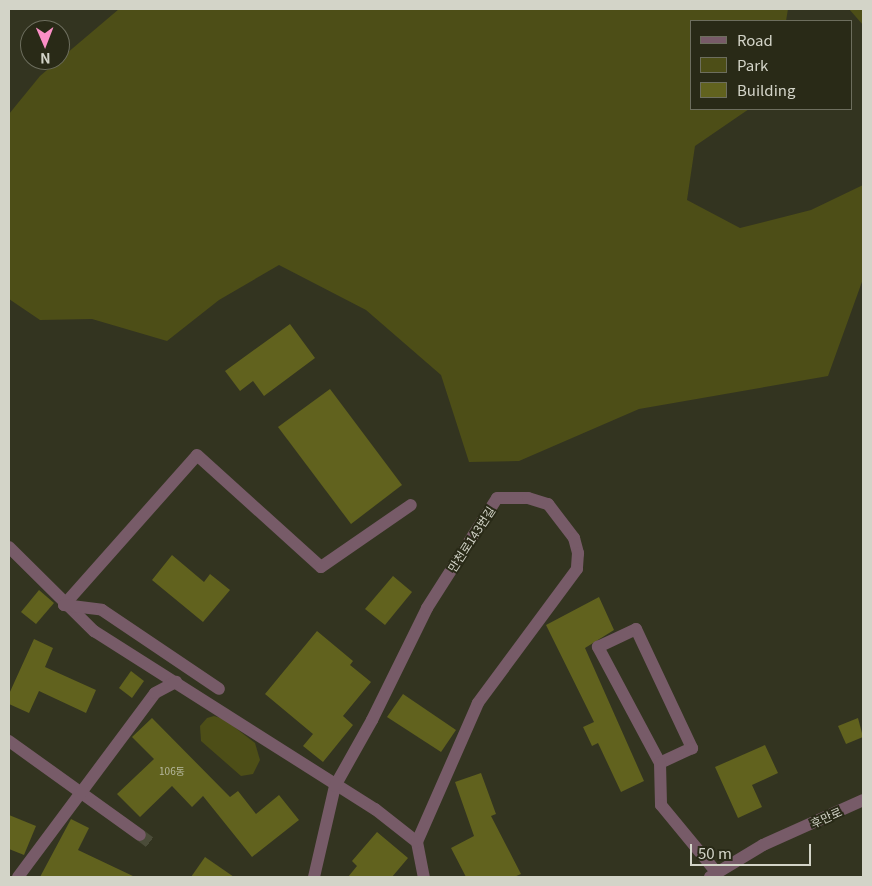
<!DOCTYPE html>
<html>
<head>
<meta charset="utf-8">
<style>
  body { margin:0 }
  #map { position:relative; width:872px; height:886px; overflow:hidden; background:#333420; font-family:Georgia,"Noto Sans KR",serif }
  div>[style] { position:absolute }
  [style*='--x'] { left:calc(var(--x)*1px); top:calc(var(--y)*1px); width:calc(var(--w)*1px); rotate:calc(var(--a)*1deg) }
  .green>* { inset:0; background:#4d4e17 }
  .building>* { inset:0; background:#61621e }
  .minor-tunnel>* { height:12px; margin-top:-6px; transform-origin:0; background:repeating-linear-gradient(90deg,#4b4c39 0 12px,transparent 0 18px) }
  .minor>* { height:12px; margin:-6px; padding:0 6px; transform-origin:6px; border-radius:6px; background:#775b68 }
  span { translate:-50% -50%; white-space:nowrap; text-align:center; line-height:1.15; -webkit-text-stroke:4px #292a17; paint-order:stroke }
  .number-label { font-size:10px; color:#b6b89e }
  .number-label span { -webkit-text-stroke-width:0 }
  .street-label { font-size:12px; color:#d3d4c8 }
  .frame { position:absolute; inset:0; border:10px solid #d3d4c8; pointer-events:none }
  .legend { position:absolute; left:690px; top:20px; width:162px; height:90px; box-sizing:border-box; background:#292a17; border:1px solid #6d6e5e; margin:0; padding:6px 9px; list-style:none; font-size:15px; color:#d3d4c8 }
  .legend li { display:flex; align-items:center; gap:10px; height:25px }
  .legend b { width:25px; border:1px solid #6d6e5e }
  .north { position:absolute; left:20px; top:20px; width:50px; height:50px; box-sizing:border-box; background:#292a17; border:1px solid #6d6e5e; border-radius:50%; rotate:179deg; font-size:14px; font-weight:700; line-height:20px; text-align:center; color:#d3d4c8 }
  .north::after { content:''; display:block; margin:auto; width:18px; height:22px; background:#fb8fc6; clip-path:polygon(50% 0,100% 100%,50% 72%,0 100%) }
  .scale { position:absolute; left:690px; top:844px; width:121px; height:22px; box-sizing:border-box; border:2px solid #d3d4c8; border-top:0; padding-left:6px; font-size:15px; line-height:18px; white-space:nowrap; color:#d3d4c8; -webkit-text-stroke:4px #292a17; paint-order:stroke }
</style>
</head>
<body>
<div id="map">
  <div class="green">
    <i style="clip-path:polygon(119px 9px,788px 9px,786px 21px,691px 21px,691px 109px,749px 109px,695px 146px,687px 200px,740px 228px,811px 210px,863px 185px,863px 279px,828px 376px,639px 409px,519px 461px,469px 462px,441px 375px,366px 310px,279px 265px,219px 300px,167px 341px,92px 319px,40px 320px,9px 299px,9px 114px,40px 76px)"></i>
    <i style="clip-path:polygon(849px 9px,863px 9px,863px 25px)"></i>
    <i style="clip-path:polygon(214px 716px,224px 719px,255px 743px,260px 760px,253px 774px,241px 776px,201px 741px,200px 726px,207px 718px)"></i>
  </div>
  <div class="building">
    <i style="clip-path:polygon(290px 324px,315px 358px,264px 396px,253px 381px,240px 391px,225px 371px)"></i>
    <i style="clip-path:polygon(330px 389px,402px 485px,351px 524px,278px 427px)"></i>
    <i style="clip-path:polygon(172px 555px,204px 582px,210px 574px,230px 590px,203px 622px,152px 580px)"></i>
    <i style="clip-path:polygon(393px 576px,412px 592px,385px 625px,365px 609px)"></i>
    <i style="clip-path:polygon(39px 590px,54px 603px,36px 624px,21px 612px)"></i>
    <i style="clip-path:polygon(599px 597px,614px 630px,585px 648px,644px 781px,621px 792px,598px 743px,592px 746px,583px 727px,594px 722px,546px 625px)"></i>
    <i style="clip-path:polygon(317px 631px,353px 661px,350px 665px,371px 682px,343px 716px,353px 725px,323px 762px,303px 746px,313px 734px,265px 694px)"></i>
    <i style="clip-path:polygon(34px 639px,53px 648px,45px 667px,96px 690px,86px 713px,39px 691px,29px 713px,9px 704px,9px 694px)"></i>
    <i style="clip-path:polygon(131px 671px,144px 681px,132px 698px,119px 688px)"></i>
    <i style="clip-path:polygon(403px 694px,456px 730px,441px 752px,387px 717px)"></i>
    <i style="clip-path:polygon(152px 718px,230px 797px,238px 791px,256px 814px,279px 795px,299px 820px,252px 857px,203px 796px,192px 807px,172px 786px,140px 817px,117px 794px,154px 759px,132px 737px)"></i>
    <i style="clip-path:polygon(858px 718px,863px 737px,846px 744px,838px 726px)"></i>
    <i style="clip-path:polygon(765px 745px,778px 773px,752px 785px,762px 807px,738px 818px,715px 767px)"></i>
    <i style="clip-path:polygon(481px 773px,496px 814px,491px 816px,521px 874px,514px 877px,466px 877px,451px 848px,474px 836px,455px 782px)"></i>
    <i style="clip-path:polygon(9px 815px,36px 826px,24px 855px,9px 849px)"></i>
    <i style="clip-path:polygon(71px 819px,89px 828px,78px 850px,135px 877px,40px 877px)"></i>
    <i style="clip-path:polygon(377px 832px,408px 858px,392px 877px,348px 877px,357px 866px,352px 861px)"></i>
    <i style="clip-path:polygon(205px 857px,234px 877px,191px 877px)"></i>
  </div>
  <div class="minor-tunnel">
    <i style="--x:140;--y:835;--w:15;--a:37"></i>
  </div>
  <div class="minor">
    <i style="--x:9;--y:547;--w:120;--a:44.7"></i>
    <i style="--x:94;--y:631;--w:333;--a:32.4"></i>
    <i style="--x:375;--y:809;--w:53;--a:38.2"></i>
    <i style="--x:417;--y:842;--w:36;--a:79"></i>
    <i style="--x:64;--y:605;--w:200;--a:-48.4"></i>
    <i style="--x:197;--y:455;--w:167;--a:42.1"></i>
    <i style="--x:321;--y:567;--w:109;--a:-34.6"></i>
    <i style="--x:64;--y:605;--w:38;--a:7"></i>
    <i style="--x:102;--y:610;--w:141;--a:34"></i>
    <i style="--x:9;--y:741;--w:161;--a:35.7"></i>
    <i style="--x:660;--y:763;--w:132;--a:-118.1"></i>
    <i style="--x:598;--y:647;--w:42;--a:-25.3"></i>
    <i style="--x:636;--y:629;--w:132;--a:64.8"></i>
    <i style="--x:692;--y:748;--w:35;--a:155"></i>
    <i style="--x:660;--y:763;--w:42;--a:88.6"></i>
    <i style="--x:661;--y:805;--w:88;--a:50.5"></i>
    <i style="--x:18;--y:877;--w:229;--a:-53.3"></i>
    <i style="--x:155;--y:693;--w:24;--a:-28"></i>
    <i style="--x:314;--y:877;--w:93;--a:-77"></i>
    <i style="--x:335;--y:786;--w:76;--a:-60.7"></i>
    <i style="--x:372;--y:720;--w:125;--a:-63.8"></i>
    <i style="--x:427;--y:608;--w:130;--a:-57.5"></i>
    <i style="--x:497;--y:498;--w:31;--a:0"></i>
    <i style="--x:528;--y:498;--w:21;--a:17"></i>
    <i style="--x:548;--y:504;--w:43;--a:52.6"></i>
    <i style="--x:574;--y:538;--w:16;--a:75"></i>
    <i style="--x:578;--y:553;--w:16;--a:94"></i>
    <i style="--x:577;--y:569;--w:167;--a:126.5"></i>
    <i style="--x:478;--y:703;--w:152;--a:113.7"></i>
    <i style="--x:710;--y:877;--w:62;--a:-31.1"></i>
    <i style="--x:763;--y:845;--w:110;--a:-24.2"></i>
  </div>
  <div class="number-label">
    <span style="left:172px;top:771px">106동</span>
  </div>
  <div class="street-label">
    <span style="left:471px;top:539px;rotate:-57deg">만천로143번길</span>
    <span style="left:826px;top:817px;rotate:-24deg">후만로</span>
  </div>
  <div class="frame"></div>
  <ul class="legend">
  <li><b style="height:6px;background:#775b68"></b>Road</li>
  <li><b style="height:14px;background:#4d4e17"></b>Park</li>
  <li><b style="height:14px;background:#61621e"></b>Building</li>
  </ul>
  <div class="north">N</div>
  <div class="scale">50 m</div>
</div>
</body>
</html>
